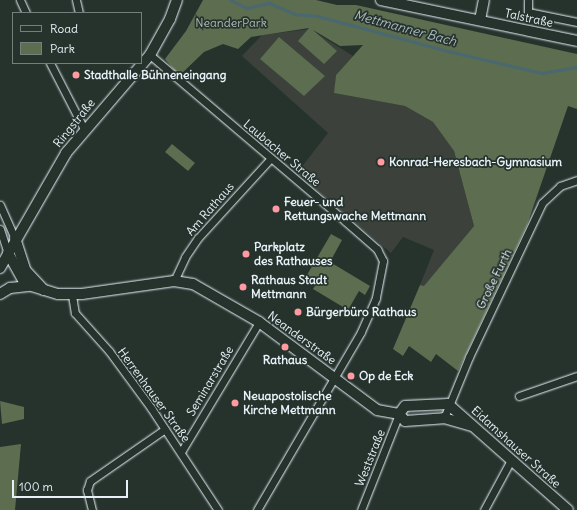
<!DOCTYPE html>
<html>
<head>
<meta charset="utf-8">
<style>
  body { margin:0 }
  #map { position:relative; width:577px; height:510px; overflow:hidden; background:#26332d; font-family:Delius,sans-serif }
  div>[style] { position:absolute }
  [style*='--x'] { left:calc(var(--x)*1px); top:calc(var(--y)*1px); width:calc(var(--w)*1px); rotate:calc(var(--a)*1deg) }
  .built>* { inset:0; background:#3c413b }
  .green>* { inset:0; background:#5c6d50 }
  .stream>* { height:2.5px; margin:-1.25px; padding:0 1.25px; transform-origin:1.25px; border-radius:1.25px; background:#4a6870 }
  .roads { filter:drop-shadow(0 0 1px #e8f1f8) drop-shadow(0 0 1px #e8f1f8) }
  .street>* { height:7px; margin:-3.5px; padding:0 3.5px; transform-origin:3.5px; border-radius:3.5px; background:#26332d }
  .secondary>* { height:10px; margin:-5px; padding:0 5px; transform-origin:5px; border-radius:5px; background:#26332d }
  .dots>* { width:11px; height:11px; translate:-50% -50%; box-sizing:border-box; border:2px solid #26332d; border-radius:50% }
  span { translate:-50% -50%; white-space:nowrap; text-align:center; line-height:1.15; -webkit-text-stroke:3.5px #26332d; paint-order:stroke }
  .street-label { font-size:12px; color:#e8f1f8 }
  .park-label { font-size:12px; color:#b0bcb5 }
  .poi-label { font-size:12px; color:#e8f1f8; font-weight:700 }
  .left { translate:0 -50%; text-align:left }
  .water-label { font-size:13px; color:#a9bac2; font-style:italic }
  .legend { position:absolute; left:12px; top:12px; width:130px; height:52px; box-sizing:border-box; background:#26332d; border:1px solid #747f7e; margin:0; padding:5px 7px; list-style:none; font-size:12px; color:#e8f1f8 }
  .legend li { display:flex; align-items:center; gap:8px; height:20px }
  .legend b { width:20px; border:1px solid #747f7e }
  .scale { position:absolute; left:12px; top:480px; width:116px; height:18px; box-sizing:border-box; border:2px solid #e8f1f8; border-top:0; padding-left:5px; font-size:12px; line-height:14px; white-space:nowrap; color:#e8f1f8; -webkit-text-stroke:3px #26332d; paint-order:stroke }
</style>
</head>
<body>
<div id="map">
  <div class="built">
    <i style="clip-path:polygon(310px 29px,353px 56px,336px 75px,335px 93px,405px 106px,433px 122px,454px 151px,474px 226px,424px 287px,420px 285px,434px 250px,403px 237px,391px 253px,297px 173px,328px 133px,242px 56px,262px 35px)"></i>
  </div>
  <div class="green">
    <i style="clip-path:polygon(203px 0,316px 0,337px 5px,356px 5px,577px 54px,577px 109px,568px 106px,527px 225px,458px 371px,436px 354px,431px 362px,409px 346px,403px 356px,393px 349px,420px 285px,424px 286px,474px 226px,454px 151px,433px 122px,405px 106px,334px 93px,336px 75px,363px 45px,340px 46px,313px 30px,337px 51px,324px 64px,298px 41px,309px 28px,251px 37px,238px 49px,223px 44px,204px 52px,179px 76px,165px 59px,186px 31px)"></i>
    <i style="clip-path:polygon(279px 37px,325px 76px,304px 96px,260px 59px)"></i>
    <i style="clip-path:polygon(172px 144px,195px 163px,188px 171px,165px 152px)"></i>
    <i style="clip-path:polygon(331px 234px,342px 240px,330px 262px,370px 286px,365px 295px,359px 291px,348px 310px,313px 289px,315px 286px,304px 280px)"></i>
    <i style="clip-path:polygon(0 401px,24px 407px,24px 419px,2px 424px)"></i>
    <i style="clip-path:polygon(21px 444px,15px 510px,0 510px,0 447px)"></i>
  </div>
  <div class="stream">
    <i style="--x:231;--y:0;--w:18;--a:27"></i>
    <i style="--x:247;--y:8;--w:23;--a:-13"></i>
    <i style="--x:269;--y:3;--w:28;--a:23"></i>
    <i style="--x:295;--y:14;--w:23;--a:5"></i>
    <i style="--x:318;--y:16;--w:135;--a:15.1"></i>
    <i style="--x:448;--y:51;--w:97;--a:13.2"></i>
    <i style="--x:542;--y:73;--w:36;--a:-10"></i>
  </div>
  <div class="roads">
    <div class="street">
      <i style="--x:20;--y:0;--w:14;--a:65"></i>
      <i style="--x:76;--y:0;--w:13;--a:77"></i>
      <i style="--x:528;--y:0;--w:12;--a:90"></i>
      <i style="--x:528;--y:12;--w:50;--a:11.5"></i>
      <i style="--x:150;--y:55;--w:256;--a:40.4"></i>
      <i style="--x:345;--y:221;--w:43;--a:41.2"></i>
      <i style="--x:377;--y:249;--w:13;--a:63"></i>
      <i style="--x:383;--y:261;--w:38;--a:101"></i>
      <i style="--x:376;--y:298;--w:37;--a:114"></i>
      <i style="--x:361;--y:332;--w:206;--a:120.3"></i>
      <i style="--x:50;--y:63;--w:74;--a:62.7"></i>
      <i style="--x:0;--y:205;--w:36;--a:66"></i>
      <i style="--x:0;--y:229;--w:25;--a:72"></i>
      <i style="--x:174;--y:281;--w:26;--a:-65"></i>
      <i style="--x:185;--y:257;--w:23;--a:-56"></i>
      <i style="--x:198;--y:238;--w:108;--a:-47.6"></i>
      <i style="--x:72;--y:295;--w:18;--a:81"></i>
      <i style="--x:75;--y:313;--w:51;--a:48.2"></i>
      <i style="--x:109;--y:351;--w:71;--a:53.6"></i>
      <i style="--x:151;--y:408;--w:122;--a:56.7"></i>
      <i style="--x:519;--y:396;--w:61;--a:-19"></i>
      <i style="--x:444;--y:418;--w:66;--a:-67.7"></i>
      <i style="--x:469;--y:357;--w:170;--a:-64.6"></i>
      <i style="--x:542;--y:203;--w:25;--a:-43"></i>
      <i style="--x:560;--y:186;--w:18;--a:-19"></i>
      <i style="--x:181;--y:452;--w:152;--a:-59"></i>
      <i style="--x:92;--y:510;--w:21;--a:-104"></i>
      <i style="--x:87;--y:490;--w:9;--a:-72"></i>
      <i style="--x:90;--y:481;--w:91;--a:-34.7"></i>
      <i style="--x:361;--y:510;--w:103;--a:-68.4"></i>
      <i style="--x:484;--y:510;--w:57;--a:-61.6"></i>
    </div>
    <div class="secondary">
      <i style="--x:381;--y:0;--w:200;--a:11.8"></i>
      <i style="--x:480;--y:20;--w:20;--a:-79"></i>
      <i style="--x:15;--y:238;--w:35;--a:72"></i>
      <i style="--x:26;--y:271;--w:26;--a:47"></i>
      <i style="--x:8;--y:253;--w:35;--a:61"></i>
      <i style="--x:25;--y:284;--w:34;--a:17"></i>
      <i style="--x:58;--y:294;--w:24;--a:0"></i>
      <i style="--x:82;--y:294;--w:93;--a:-8"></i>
      <i style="--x:174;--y:281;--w:19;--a:9"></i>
      <i style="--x:193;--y:284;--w:76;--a:29.9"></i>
      <i style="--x:259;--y:322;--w:147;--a:36.7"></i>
      <i style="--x:377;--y:410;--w:22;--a:10"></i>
      <i style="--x:399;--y:414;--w:9;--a:49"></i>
      <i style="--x:405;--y:421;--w:39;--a:-4"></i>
      <i style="--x:444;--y:418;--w:29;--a:16"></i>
      <i style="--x:0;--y:268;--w:133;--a:-60.1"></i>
      <i style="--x:66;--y:153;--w:129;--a:-49.4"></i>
      <i style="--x:150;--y:55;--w:41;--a:-60.9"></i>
      <i style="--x:170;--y:19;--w:20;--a:-70"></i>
      <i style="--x:0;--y:294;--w:12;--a:-31"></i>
      <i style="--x:10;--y:288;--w:18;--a:-6"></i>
      <i style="--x:399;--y:414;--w:10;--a:-53"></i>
      <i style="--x:405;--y:406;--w:43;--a:-2.7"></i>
      <i style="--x:448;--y:404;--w:160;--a:41.5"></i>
    </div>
  </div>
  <div class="dots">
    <i style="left:76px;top:75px;background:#ff9aa2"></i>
    <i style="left:381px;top:162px;background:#ff9aa2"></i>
    <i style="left:276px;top:209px;background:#ff9aa2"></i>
    <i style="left:246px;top:254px;background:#ff9aa2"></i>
    <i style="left:243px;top:287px;background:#ff9aa2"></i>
    <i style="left:298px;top:312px;background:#ff9aa2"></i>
    <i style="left:285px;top:347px;background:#ff9aa2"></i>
    <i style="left:351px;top:376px;background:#ff9aa2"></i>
    <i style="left:235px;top:403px;background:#ff9aa2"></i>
  </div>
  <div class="street-label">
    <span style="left:529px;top:18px;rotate:12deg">Talstraße</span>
    <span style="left:74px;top:123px;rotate:-51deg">Ringstraße</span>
    <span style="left:282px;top:153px;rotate:40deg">Laubacher Straße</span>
    <span style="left:210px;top:209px;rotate:-49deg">Am Rathaus</span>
    <span style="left:494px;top:279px;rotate:-64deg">Große Furth</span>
    <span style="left:302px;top:338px;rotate:36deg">Neanderstraße</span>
    <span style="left:210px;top:381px;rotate:-59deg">Seminarstraße</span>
    <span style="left:154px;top:395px;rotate:54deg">Herrenhauser Straße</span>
    <span style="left:516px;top:447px;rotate:42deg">Eidamshauser Straße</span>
    <span style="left:370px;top:458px;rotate:-68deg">Weststraße</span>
  </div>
  <div class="park-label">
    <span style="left:231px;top:23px">NeanderPark</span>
  </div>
  <div class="poi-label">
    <span class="left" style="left:84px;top:75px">Stadthalle Bühneneingang</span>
    <span class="left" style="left:389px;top:162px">Konrad-Heresbach-Gymnasium</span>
    <span class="left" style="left:284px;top:209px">Feuer- und<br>Rettungswache Mettmann</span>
    <span class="left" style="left:254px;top:254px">Parkplatz<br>des Rathauses</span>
    <span class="left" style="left:251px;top:287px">Rathaus Stadt<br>Mettmann</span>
    <span class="left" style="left:306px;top:312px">Bürgerbüro Rathaus</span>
    <span style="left:285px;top:360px">Rathaus</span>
    <span class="left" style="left:359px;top:376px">Op de Eck</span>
    <span class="left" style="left:243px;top:403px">Neuapostolische<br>Kirche Mettmann</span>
  </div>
  <div class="water-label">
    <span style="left:405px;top:29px;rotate:15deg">Mettmanner Bach</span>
  </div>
  <ul class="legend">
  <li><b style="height:5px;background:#26332d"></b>Road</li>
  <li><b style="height:11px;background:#5c6d50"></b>Park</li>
  </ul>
  <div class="scale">100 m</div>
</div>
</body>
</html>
